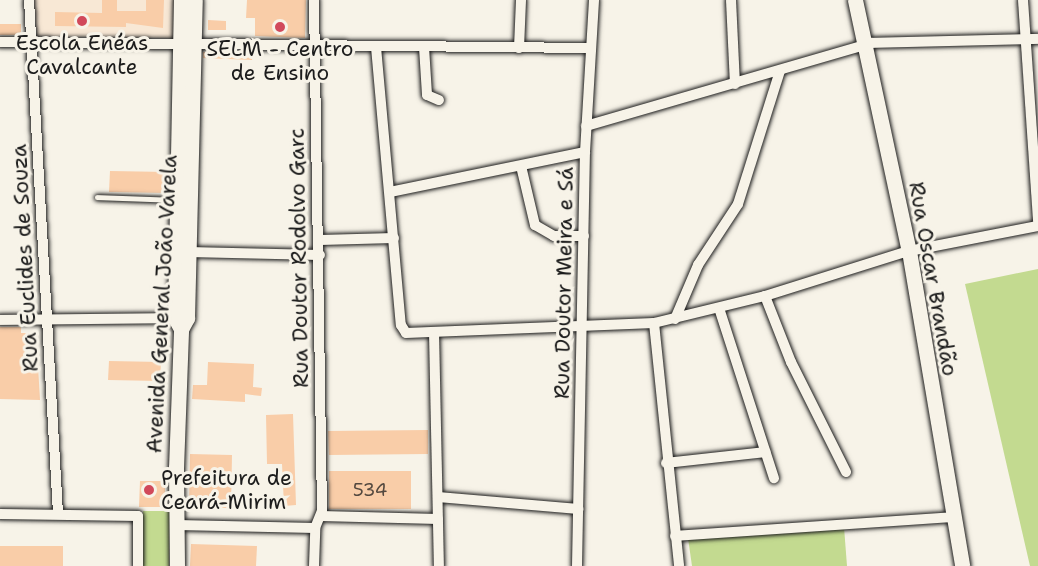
<!DOCTYPE html>
<html>
<head>
<meta charset="utf-8">
<style>
	body { margin:0 }
	#map { position:relative; width:1038px; height:566px; overflow:hidden; background:#f7f3e8; font-family:"Shantell Sans",sans-serif }
	div>[style] { position:absolute }
	[style*='--x'] { left:calc(var(--x)*1px); top:calc(var(--y)*1px); width:calc(var(--w)*1px); rotate:calc(var(--a)*1deg) }
	.built>* { inset:0; background:#f8e8d5 }
	.green>* { inset:0; background:#c3da90 }
	.building>* { inset:0; background:#f9cda8 }
	.roads { filter:drop-shadow(0 0 2px #1c1c1c) drop-shadow(0 0 2px #1c1c1c) }
	.lane>* { height:5px; margin:-2.5px; padding:0 2.5px; transform-origin:2.5px; border-radius:2.5px; background:#f7f3e8 }
	.street>* { height:10px; margin:-5px; padding:0 5px; transform-origin:5px; border-radius:5px; background:#f7f3e8 }
	.secondary>* { height:15px; margin:-7.5px; padding:0 7.5px; transform-origin:7.5px; border-radius:7.5px; background:#f7f3e8 }
	.dots>* { width:16px; height:16px; translate:-50% -50%; box-sizing:border-box; border:3px solid #f7f3e8; border-radius:50% }
	span { translate:-50% -50%; white-space:nowrap; text-align:center; line-height:1.15; -webkit-text-stroke:6px #f7f3e8; paint-order:stroke }
	.number-label { font-size:18px; color:#53483f }
	.number-label span { -webkit-text-stroke-width:0 }
	.poi-label { font-size:21px; color:#1c1c1c }
	.left { translate:0 -50%; text-align:left }
	.street-label { font-size:21px; color:#1c1c1c }
</style>
</head>
<body>
<div id="map">
	<div class="built">
		<i style="clip-path:polygon(34px 0,174px 0,174px 38px,37px 36px)"></i>
	</div>
	<div class="green">
		<i style="clip-path:polygon(1038px 269px,1038px 566px,1030px 566px,965px 284px)"></i>
		<i style="clip-path:polygon(143px 511px,170px 511px,169px 566px,142px 566px)"></i>
		<i style="clip-path:polygon(844px 527px,847px 566px,692px 566px,688px 538px)"></i>
	</div>
	<div class="building">
		<i style="clip-path:polygon(102px 0,117px 0,117px 11px,146px 11px,146px 0,164px 0,163px 28px,126px 23px,126px 27px,55px 26px,55px 12px,102px 13px)"></i>
		<i style="clip-path:polygon(247px 0,306px 0,305px 38px,255px 36px,255px 18px,246px 18px)"></i>
		<i style="clip-path:polygon(208px 20px,226px 21px,226px 30px,208px 30px)"></i>
		<i style="clip-path:polygon(0 24px,21px 24px,21px 35px,0 35px)"></i>
		<i style="clip-path:polygon(203px 52px,253px 52px,252px 60px,203px 58px)"></i>
		<i style="clip-path:polygon(110px 171px,168px 172px,168px 193px,109px 192px)"></i>
		<i style="clip-path:polygon(0 327px,21px 327px,21px 333px,36px 333px,40px 400px,0 399px)"></i>
		<i style="clip-path:polygon(109px 361px,161px 362px,160px 381px,108px 380px)"></i>
		<i style="clip-path:polygon(208px 362px,254px 364px,253px 387px,262px 388px,261px 396px,245px 394px,245px 402px,192px 399px,193px 385px,207px 385px)"></i>
		<i style="clip-path:polygon(293px 414px,296px 505px,284px 506px,282px 464px,267px 464px,266px 415px)"></i>
		<i style="clip-path:polygon(428px 430px,428px 454px,329px 455px,328px 431px)"></i>
		<i style="clip-path:polygon(190px 454px,232px 455px,231px 508px,189px 507px)"></i>
		<i style="clip-path:polygon(329px 471px,411px 471px,411px 509px,329px 509px)"></i>
		<i style="clip-path:polygon(140px 481px,165px 481px,165px 507px,139px 507px)"></i>
		<i style="clip-path:polygon(191px 544px,257px 546px,256px 566px,190px 566px)"></i>
		<i style="clip-path:polygon(0 546px,63px 546px,63px 566px,0 566px)"></i>
	</div>
	<div class="roads">
		<div class="lane">
			<i style="--x:97;--y:197;--w:78;--a:2.2"></i>
		</div>
		<div class="street">
			<i style="--x:29;--y:0;--w:515;--a:86.77"></i>
			<i style="--x:731;--y:0;--w:84;--a:87.3"></i>
			<i style="--x:1023;--y:0;--w:222;--a:86.1"></i>
			<i style="--x:0;--y:42;--w:591;--a:0.58"></i>
			<i style="--x:376;--y:47;--w:279;--a:84.9"></i>
			<i style="--x:401;--y:325;--w:9;--a:58"></i>
			<i style="--x:406;--y:333;--w:248;--a:-2.3"></i>
			<i style="--x:654;--y:323;--w:114;--a:-13.7"></i>
			<i style="--x:765;--y:296;--w:151;--a:-17.4"></i>
			<i style="--x:909;--y:251;--w:131;--a:-11"></i>
			<i style="--x:424;--y:47;--w:48;--a:86.4"></i>
			<i style="--x:427;--y:95;--w:13;--a:23"></i>
			<i style="--x:519;--y:48;--w:48;--a:-87.6"></i>
			<i style="--x:586;--y:126;--w:297;--a:-16.2"></i>
			<i style="--x:871;--y:43;--w:167;--a:-1.4"></i>
			<i style="--x:521;--y:166;--w:61;--a:76.7"></i>
			<i style="--x:535;--y:225;--w:22;--a:30"></i>
			<i style="--x:554;--y:236;--w:30;--a:0"></i>
			<i style="--x:390;--y:192;--w:199;--a:-11.6"></i>
			<i style="--x:320;--y:240;--w:74;--a:-1.5"></i>
			<i style="--x:188;--y:252;--w:132;--a:1.3"></i>
			<i style="--x:765;--y:296;--w:71;--a:68.5"></i>
			<i style="--x:791;--y:362;--w:123;--a:63.4"></i>
			<i style="--x:719;--y:308;--w:179;--a:72.1"></i>
			<i style="--x:675;--y:319;--w:59;--a:-66.9"></i>
			<i style="--x:698;--y:265;--w:73;--a:-56.7"></i>
			<i style="--x:738;--y:204;--w:139;--a:-72.5"></i>
			<i style="--x:0;--y:320;--w:180;--a:-0.6"></i>
			<i style="--x:654;--y:323;--w:244;--a:84.1"></i>
			<i style="--x:434;--y:332;--w:234;--a:88.8"></i>
			<i style="--x:666;--y:463;--w:100;--a:-6.3"></i>
			<i style="--x:438;--y:497;--w:141;--a:4.9"></i>
			<i style="--x:0;--y:514;--w:138;--a:0.8"></i>
			<i style="--x:138;--y:516;--w:50;--a:90"></i>
			<i style="--x:321;--y:516;--w:117;--a:1.5"></i>
			<i style="--x:177;--y:525;--w:138;--a:1.2"></i>
			<i style="--x:675;--y:536;--w:280;--a:-3.9"></i>
			<i style="--x:314;--y:566;--w:38;--a:-88"></i>
			<i style="--x:315;--y:528;--w:18;--a:-68"></i>
			<i style="--x:322;--y:511;--w:511;--a:-90.9"></i>
			<i style="--x:577;--y:566;--w:414;--a:-88.9"></i>
			<i style="--x:585;--y:152;--w:152;--a:-86.6"></i>
		</div>
		<div class="secondary">
			<i style="--x:181;--y:0;--w:318;--a:91.1"></i>
			<i style="--x:175;--y:318;--w:13;--a:61"></i>
			<i style="--x:855;--y:0;--w:257;--a:77.9"></i>
			<i style="--x:909;--y:251;--w:319;--a:80.4"></i>
			<i style="--x:177;--y:566;--w:98;--a:-90.6"></i>
			<i style="--x:176;--y:468;--w:139;--a:-87.9"></i>
			<i style="--x:181;--y:329;--w:13;--a:-61"></i>
			<i style="--x:187;--y:318;--w:318;--a:-88.6"></i>
		</div>
	</div>
	<div class="dots">
		<i style="left:82px;top:21px;background:#d1495b"></i>
		<i style="left:280px;top:27px;background:#d1495b"></i>
		<i style="left:149px;top:490px;background:#d1495b"></i>
	</div>
	<div class="number-label">
		<span style="left:370px;top:490px">534</span>
	</div>
	<div class="poi-label">
		<span style="left:82px;top:55px">Escola Enéas<br>Cavalcante</span>
		<span style="left:280px;top:61px">SELM - Centro<br>de Ensino</span>
		<span class="left" style="left:161px;top:490px">Prefeitura de<br>Ceará-Mirim</span>
	</div>
	<div class="street-label">
		<span style="left:25px;top:258px;rotate:-93deg">Rua Euclides de Souza</span>
		<span style="left:299px;top:258px;rotate:-91deg">Rua Doutor Rodolvo Garc</span>
		<span style="left:933px;top:279px;rotate:80deg">Rua Oscar Brandão</span>
		<span style="left:564px;top:283px;rotate:-89deg">Rua Doutor Meira e Sá</span>
		<span style="left:162px;top:304px;rotate:-87deg">Avenida General João Varela</span>
	</div>
</div>
</body>
</html>
